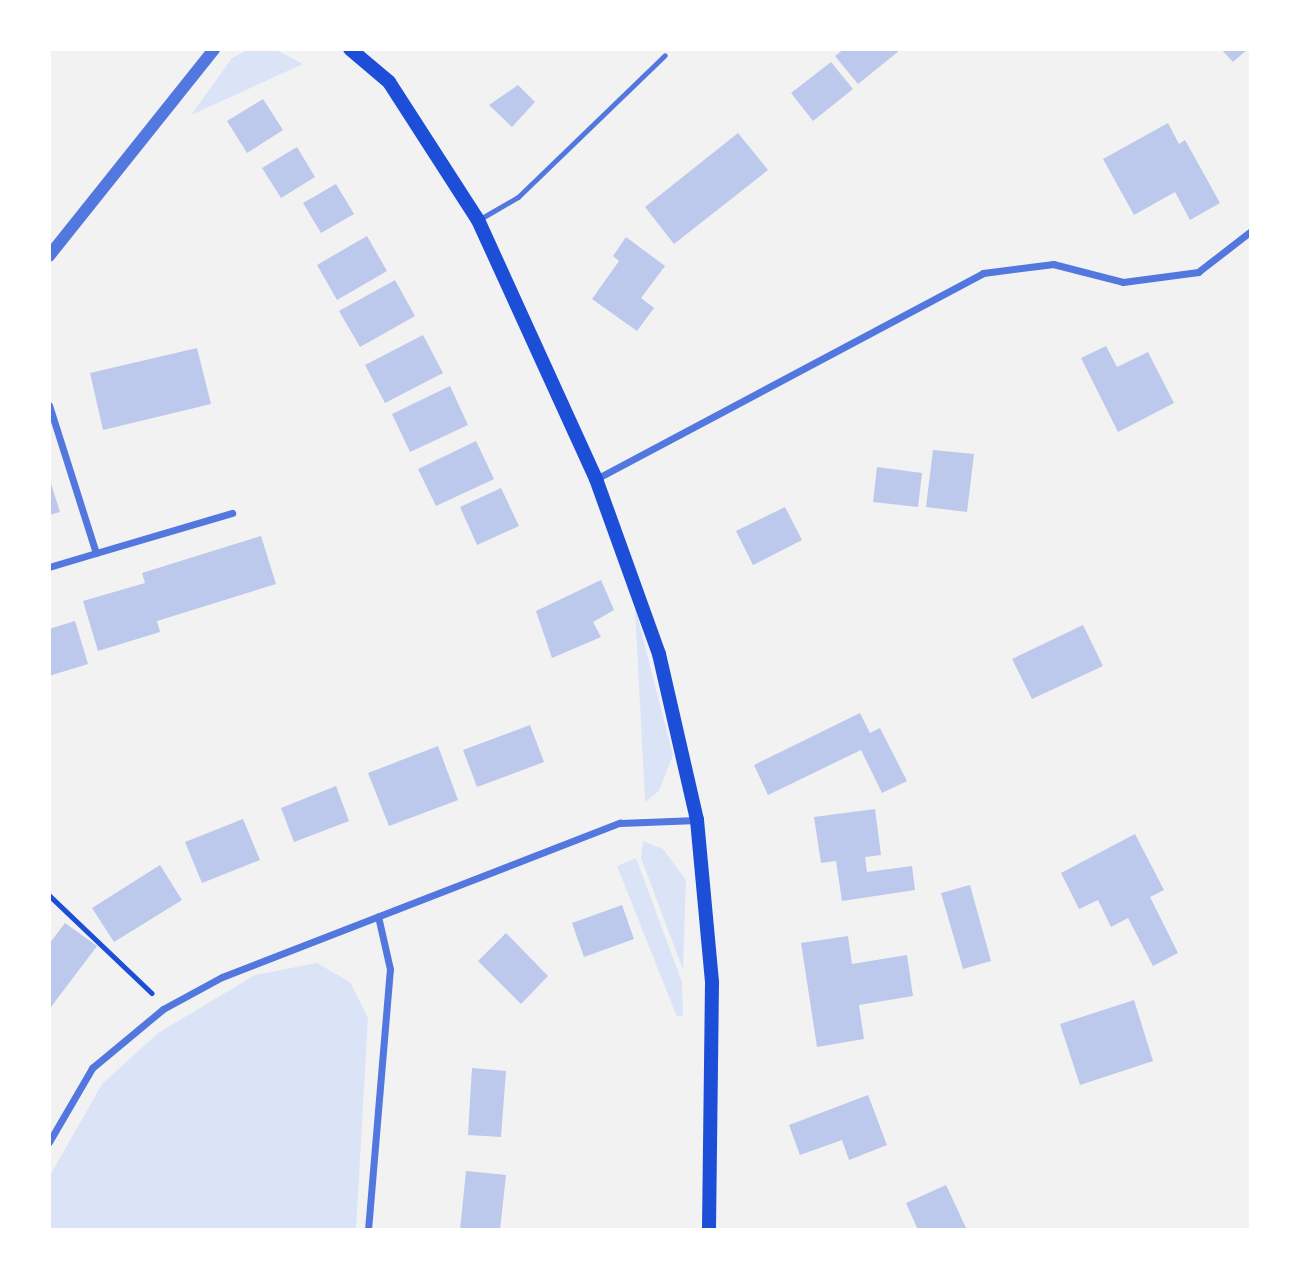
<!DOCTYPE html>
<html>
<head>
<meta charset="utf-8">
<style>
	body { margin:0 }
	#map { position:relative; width:1300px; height:1279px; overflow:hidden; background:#f2f2f2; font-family:"Alegreya Sans",sans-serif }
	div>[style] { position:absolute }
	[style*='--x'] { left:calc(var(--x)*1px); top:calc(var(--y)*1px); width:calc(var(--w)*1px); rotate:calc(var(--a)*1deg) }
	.green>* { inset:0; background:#dbe4f7 }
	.building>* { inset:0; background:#bdc9ec }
	.path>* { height:4.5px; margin:-2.25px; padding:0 2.25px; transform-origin:2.25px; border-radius:2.25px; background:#1d4ed8 }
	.service>* { height:5px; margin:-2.5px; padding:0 2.5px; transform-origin:2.5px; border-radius:2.5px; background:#5277de }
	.minor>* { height:7px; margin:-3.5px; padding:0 3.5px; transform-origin:3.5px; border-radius:3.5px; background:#5277de }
	.tertiary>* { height:12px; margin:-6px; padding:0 6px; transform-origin:6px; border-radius:6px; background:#5277de }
	.secondary>* { height:14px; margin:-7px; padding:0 7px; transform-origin:7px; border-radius:7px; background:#1d4ed8 }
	span { translate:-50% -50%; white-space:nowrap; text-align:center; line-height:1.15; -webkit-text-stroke:7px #fff; paint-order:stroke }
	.frame { position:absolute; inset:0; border:51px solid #fff; pointer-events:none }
</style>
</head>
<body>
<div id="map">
	<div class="green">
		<i style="clip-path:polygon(249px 49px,275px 49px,303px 64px,191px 115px,232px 58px)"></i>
		<i style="clip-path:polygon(635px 607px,673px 755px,659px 791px,645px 802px)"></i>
		<i style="clip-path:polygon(643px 841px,663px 849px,686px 880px,683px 970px,641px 858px)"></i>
		<i style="clip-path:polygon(636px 858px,682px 982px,683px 1015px,677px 1017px,617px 866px)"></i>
		<i style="clip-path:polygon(317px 963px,350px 982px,368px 1018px,356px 1230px,49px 1230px,49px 1177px,102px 1084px,158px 1033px,255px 975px)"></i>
	</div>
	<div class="building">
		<i style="clip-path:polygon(844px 49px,897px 49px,899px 51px,858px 84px,835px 56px)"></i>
		<i style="clip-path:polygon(1221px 49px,1248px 49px,1233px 62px)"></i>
		<i style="clip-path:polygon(831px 62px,853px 89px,813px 121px,791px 93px)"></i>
		<i style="clip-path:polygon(518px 85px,535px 102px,512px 127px,489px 105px)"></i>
		<i style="clip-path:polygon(263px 99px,283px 130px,247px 153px,227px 121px)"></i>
		<i style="clip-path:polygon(1168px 123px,1179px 144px,1185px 140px,1220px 203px,1190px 220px,1175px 192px,1134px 215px,1103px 159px)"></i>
		<i style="clip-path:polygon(738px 133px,768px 170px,674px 244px,645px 207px)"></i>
		<i style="clip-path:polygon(297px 147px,315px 177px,281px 198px,262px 168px)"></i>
		<i style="clip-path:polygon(336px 184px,354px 214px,321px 233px,303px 203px)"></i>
		<i style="clip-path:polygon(367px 236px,387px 271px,337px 300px,317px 265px)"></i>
		<i style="clip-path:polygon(626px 237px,665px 266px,641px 298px,654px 308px,637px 331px,592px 299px,619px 261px,613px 256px)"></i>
		<i style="clip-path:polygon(395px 280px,415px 316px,360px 347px,339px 311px)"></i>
		<i style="clip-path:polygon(423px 335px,443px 373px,385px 403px,365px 365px)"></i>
		<i style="clip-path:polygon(1106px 346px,1117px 367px,1148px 352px,1174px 403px,1118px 432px,1081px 358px)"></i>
		<i style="clip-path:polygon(197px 348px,211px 404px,103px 430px,90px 373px)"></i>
		<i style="clip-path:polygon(450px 386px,468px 425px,410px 452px,392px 414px)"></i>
		<i style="clip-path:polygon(476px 441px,494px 479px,436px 506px,418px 469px)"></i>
		<i style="clip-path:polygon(933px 450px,974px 454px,967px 512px,926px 507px)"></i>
		<i style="clip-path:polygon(877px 467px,922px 473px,918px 507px,873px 502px)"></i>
		<i style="clip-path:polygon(49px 477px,60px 512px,49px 515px)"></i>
		<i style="clip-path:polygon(501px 488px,519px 526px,477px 545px,460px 507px)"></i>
		<i style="clip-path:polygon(785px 507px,802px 540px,753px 565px,736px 531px)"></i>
		<i style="clip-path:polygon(261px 536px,276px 584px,157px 621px,160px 632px,98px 651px,83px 601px,145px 583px,142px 573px)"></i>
		<i style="clip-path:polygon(601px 580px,614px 610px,593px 622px,601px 637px,552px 658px,536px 611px)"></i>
		<i style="clip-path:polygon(75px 621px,88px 664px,49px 676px,49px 629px)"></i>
		<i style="clip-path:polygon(1083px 625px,1103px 666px,1032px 699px,1012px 659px)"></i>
		<i style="clip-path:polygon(860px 713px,870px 733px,880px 728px,907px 781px,882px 793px,861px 750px,768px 795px,754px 765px)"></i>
		<i style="clip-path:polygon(530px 725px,544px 762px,477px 787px,463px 750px)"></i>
		<i style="clip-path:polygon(438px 746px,458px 800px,389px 826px,368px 773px)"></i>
		<i style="clip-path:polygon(336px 786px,349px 821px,294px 842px,281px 808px)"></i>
		<i style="clip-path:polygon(875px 809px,881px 855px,865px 857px,867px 872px,912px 866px,915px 890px,842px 901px,836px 861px,821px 863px,814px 817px)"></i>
		<i style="clip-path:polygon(243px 819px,260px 860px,202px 883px,185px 842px)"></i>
		<i style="clip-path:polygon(1135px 834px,1164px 890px,1150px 897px,1178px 953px,1153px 966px,1128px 918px,1111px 927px,1098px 900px,1079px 909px,1061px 873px)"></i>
		<i style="clip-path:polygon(160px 865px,182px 900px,114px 942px,92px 908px)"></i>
		<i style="clip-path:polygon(970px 885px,991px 961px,963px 969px,941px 893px)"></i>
		<i style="clip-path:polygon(622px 905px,634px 939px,584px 957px,572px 923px)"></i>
		<i style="clip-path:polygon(65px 923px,97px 946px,51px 1007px,49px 944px)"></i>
		<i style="clip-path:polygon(506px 933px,548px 976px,521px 1004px,478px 961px)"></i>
		<i style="clip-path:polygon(848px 936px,852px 964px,907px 955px,913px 996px,859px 1005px,864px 1039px,817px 1047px,801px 943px)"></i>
		<i style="clip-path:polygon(1134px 1000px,1153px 1061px,1080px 1085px,1060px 1024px)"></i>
		<i style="clip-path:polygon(472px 1068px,506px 1071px,501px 1137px,468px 1135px)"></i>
		<i style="clip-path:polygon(868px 1095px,887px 1145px,849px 1160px,842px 1140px,800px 1155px,789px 1125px)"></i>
		<i style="clip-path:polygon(466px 1171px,506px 1175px,500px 1230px,460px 1230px)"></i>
		<i style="clip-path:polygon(946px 1185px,967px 1230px,918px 1230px,906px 1203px)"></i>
	</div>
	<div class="path">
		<i style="--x:49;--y:895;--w:142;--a:43.6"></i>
	</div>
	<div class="service">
		<i style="--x:480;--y:219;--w:44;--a:-30.1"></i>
		<i style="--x:518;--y:197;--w:204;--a:-44"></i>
	</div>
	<div class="minor">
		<i style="--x:49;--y:405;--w:155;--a:72.4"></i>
		<i style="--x:96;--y:553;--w:142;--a:-16.4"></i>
		<i style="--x:596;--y:479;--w:438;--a:-28"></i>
		<i style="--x:983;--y:273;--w:71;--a:-7.3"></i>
		<i style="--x:1053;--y:264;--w:72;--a:14.4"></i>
		<i style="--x:1123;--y:282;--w:76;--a:-7.6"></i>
		<i style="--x:1198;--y:272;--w:67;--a:-37.7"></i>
		<i style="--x:49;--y:567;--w:49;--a:-16.6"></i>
		<i style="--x:49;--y:1142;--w:86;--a:-59.8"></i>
		<i style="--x:92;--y:1068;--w:92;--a:-39.7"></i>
		<i style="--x:163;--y:1009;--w:67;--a:-28.5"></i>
		<i style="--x:222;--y:977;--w:427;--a:-21.2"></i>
		<i style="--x:620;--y:823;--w:77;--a:-2.2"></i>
		<i style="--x:368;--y:1230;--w:262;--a:-85.2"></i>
		<i style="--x:390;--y:969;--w:54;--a:-102.8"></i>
	</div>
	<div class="tertiary">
		<i style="--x:49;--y:256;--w:265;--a:-51.4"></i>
	</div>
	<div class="secondary">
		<i style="--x:350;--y:49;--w:51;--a:40.2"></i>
		<i style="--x:389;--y:82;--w:164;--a:57.2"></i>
		<i style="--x:478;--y:220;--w:285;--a:65.5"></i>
		<i style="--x:596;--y:479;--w:186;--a:70.2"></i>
		<i style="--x:659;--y:654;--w:170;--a:77.1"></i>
		<i style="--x:697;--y:820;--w:164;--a:84.7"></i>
		<i style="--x:712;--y:983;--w:247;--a:90.7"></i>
	</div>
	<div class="frame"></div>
</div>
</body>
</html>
